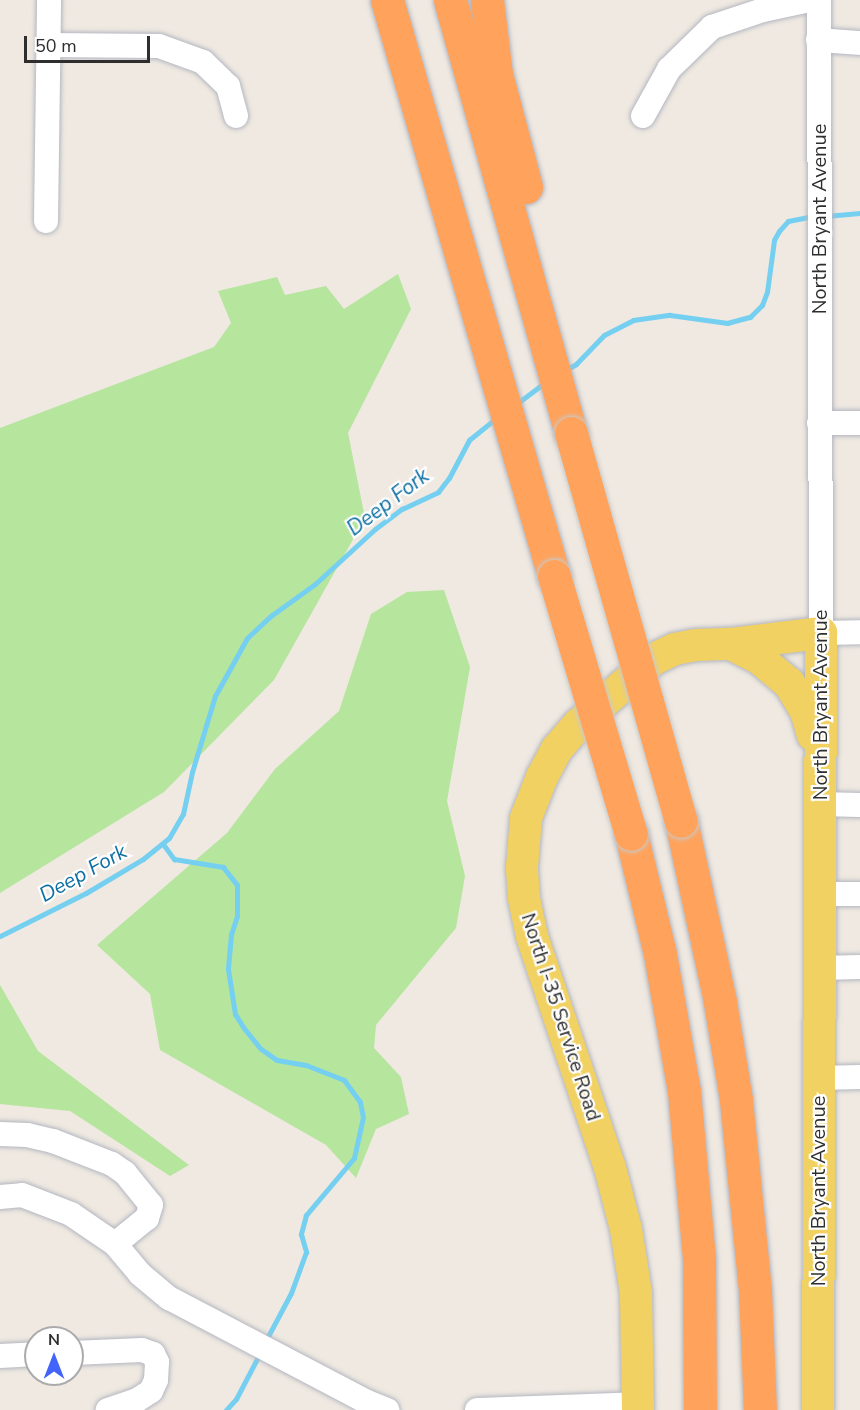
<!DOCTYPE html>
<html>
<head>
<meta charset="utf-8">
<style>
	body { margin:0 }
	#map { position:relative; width:860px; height:1410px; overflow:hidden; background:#efe9e1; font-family:"Nunito Sans",sans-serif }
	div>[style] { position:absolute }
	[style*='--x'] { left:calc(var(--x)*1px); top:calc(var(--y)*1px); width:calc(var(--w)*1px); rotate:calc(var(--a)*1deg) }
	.green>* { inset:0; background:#b6e59e }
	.stream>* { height:5px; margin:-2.5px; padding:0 2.5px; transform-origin:2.5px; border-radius:2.5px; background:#75cff0 }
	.roads { filter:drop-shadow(0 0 2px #b4b7c1) drop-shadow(0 0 2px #b4b7c1) }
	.minor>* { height:24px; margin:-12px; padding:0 12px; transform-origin:12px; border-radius:12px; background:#fff }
	.major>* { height:32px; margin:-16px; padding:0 16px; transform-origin:16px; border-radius:16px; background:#f2d163 }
	.highway>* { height:33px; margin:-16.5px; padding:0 16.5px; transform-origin:16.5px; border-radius:16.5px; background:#ffa35c }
	.bridges { filter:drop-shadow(0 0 2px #c9c9c9) drop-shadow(0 0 2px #c9c9c9) }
	.highway-bridge>* { height:33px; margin:-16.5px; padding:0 16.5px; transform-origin:16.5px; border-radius:16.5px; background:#ffa35c }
	span { translate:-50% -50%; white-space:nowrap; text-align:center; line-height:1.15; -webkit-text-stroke:4.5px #fff; paint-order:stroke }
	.street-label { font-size:20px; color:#2e2e2e }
	.water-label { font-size:21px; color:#0d6fa3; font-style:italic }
	.north { position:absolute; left:24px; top:1326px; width:60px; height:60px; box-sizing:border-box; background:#fff; border:2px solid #ababab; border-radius:50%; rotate:0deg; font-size:16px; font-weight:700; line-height:24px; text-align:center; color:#2e2e2e }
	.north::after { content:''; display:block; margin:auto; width:21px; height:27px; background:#4264fb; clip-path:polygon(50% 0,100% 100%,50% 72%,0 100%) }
	.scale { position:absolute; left:24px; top:36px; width:126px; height:27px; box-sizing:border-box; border:3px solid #2e2e2e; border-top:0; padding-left:8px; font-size:18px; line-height:21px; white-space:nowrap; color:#2e2e2e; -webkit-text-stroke:4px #fff; paint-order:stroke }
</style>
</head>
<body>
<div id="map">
	<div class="green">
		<i style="clip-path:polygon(398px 274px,411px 309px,348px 433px,365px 518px,274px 680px,164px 792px,0 893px,0 428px,214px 347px,231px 323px,218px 291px,277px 277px,285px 295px,326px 286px,344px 309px)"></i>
		<i style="clip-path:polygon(444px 590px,470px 667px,447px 801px,465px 876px,456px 928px,376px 1025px,374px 1048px,401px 1077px,409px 1114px,376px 1129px,356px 1178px,326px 1145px,160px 1050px,150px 994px,97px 945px,227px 833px,275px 769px,339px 711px,371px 614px,407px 592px)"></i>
		<i style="clip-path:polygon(0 985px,38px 1051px,189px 1165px,170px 1176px,70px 1111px,0 1104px)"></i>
	</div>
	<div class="stream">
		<i style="--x:826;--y:216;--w:34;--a:-5"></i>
		<i style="--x:564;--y:371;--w:14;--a:-30"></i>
		<i style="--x:576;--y:364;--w:40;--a:-46"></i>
		<i style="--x:604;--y:335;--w:33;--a:-27"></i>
		<i style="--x:633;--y:320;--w:37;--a:-8"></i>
		<i style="--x:670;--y:315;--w:58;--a:8"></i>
		<i style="--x:727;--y:323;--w:24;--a:-15"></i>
		<i style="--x:750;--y:317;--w:17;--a:-45"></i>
		<i style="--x:762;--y:305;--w:14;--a:-69"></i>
		<i style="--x:767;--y:292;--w:52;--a:-82.3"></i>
		<i style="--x:774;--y:240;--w:10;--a:-61"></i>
		<i style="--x:779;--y:231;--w:13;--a:-48"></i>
		<i style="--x:788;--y:221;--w:26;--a:-11"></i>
		<i style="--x:515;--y:405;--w:39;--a:-37"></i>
		<i style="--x:163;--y:844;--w:19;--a:54"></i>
		<i style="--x:174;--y:859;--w:50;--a:9.3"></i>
		<i style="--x:223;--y:867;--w:23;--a:52"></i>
		<i style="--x:237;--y:885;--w:31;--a:90"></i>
		<i style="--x:237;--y:916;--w:19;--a:108"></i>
		<i style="--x:231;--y:934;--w:35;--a:95"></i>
		<i style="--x:228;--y:969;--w:46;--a:81.2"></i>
		<i style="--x:235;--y:1014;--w:15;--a:58"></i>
		<i style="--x:243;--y:1027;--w:28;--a:51"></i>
		<i style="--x:261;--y:1049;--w:19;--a:35"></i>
		<i style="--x:277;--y:1060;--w:29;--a:10"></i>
		<i style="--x:306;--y:1065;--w:41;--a:21.5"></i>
		<i style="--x:344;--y:1080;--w:27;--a:54"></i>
		<i style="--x:360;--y:1102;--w:15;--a:79"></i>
		<i style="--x:363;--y:1117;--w:42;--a:102.4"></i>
		<i style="--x:354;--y:1158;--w:75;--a:130.1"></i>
		<i style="--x:306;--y:1215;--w:20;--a:105"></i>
		<i style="--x:301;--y:1234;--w:19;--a:74"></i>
		<i style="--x:306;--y:1252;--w:44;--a:110.1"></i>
		<i style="--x:291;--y:1293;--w:55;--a:118"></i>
		<i style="--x:0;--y:936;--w:96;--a:-26.6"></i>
		<i style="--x:86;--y:893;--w:66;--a:-30.8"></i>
		<i style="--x:143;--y:859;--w:33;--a:-39"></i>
		<i style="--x:169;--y:838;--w:28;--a:-60"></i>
		<i style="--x:183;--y:814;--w:43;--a:-77.9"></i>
		<i style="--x:192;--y:772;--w:79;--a:-73.2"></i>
		<i style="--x:215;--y:696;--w:66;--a:-61.1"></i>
		<i style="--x:247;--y:638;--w:34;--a:-43"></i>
		<i style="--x:272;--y:615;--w:53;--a:-35.8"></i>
		<i style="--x:315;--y:584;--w:81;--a:-42.5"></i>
		<i style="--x:375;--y:529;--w:34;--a:-37"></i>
		<i style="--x:402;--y:509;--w:40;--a:-25"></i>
		<i style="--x:438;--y:492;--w:18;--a:-52"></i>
		<i style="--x:449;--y:478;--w:43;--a:-62.2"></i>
		<i style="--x:469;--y:440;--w:36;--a:-39"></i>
		<i style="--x:226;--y:1410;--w:15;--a:-48"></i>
		<i style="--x:236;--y:1399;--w:52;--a:-62.4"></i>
	</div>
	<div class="roads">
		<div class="minor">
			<i style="--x:819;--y:0;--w:633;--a:89.82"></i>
			<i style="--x:821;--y:633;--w:39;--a:-1"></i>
			<i style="--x:818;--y:40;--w:42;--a:4.1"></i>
			<i style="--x:49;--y:45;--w:110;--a:0.5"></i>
			<i style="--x:159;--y:46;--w:47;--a:20"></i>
			<i style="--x:203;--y:62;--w:35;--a:44"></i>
			<i style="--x:228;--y:86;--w:31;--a:75"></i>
			<i style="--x:643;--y:116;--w:54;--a:-61"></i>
			<i style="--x:669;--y:69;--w:60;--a:-44.3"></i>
			<i style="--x:712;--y:27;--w:54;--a:-18.4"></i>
			<i style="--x:763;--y:10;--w:48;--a:-12"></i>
			<i style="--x:46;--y:221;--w:221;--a:-89.2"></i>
			<i style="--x:819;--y:423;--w:41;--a:0"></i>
			<i style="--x:819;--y:804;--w:41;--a:1.4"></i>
			<i style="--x:819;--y:894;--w:41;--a:0"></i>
			<i style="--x:819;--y:968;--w:41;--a:-1.4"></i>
			<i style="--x:819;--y:1078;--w:41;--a:-1.4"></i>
			<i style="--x:0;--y:1134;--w:27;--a:2"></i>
			<i style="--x:27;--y:1135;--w:27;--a:13"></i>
			<i style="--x:53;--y:1141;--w:63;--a:21.3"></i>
			<i style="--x:112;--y:1164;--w:16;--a:35"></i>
			<i style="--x:125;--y:1173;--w:41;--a:50.9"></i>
			<i style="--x:151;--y:1205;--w:14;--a:107"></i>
			<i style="--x:147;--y:1218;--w:41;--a:140.9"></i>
			<i style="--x:0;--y:1197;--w:22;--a:-5"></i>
			<i style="--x:22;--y:1195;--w:53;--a:21.2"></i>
			<i style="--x:71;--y:1214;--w:53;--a:34.3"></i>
			<i style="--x:115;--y:1244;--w:39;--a:50"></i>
			<i style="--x:140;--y:1274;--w:38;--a:40"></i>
			<i style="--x:169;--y:1298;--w:224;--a:27.7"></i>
			<i style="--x:367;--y:1402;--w:22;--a:22"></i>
			<i style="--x:72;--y:1353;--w:70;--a:-2.5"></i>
			<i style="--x:142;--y:1350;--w:12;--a:20"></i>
			<i style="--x:153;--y:1354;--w:9;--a:63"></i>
			<i style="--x:157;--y:1362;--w:18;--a:93"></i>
			<i style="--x:156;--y:1380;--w:12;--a:114"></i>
			<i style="--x:151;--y:1391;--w:17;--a:147"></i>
			<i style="--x:137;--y:1400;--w:31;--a:161"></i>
			<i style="--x:0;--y:1356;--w:36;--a:-3"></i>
			<i style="--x:477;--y:1410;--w:161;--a:-2.1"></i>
		</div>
		<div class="major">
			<i style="--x:731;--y:644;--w:33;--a:27"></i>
			<i style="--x:760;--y:659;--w:38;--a:40"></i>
			<i style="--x:789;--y:683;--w:33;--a:59"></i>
			<i style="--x:806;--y:711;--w:25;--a:74"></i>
			<i style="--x:638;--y:1410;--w:117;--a:-91"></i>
			<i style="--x:636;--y:1293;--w:65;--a:-98.9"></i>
			<i style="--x:626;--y:1229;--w:63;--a:-104.7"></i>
			<i style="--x:610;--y:1168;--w:245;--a:-108.6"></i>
			<i style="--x:532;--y:936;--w:39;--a:-102"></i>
			<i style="--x:524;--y:898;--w:31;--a:-94"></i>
			<i style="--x:522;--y:867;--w:49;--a:-85.3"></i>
			<i style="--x:526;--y:818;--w:44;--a:-68.7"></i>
			<i style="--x:542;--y:777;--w:32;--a:-62"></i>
			<i style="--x:557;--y:749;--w:33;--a:-49"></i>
			<i style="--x:579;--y:724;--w:97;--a:-41.2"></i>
			<i style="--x:652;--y:660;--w:25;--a:-26"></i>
			<i style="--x:675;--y:649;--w:21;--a:-11"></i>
			<i style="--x:696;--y:645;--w:35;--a:-2"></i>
			<i style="--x:731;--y:644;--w:91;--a:-7"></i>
			<i style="--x:821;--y:633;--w:777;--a:90.22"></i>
		</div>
		<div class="highway">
			<i style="--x:387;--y:0;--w:600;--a:73.83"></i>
			<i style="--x:450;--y:0;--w:450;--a:74.4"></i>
			<i style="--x:487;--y:0;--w:75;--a:83.1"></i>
			<i style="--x:496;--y:74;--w:117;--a:75.1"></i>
			<i style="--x:681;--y:821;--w:185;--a:77.8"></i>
			<i style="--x:720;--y:1002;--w:99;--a:80.7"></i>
			<i style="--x:736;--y:1100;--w:192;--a:84.3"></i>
			<i style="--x:755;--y:1291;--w:119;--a:87.6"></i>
			<i style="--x:631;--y:834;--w:123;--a:76.4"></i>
			<i style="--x:660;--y:954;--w:139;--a:80.1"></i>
			<i style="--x:684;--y:1091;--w:170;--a:84.9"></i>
			<i style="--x:699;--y:1260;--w:150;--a:89.6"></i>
		</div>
	</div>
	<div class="bridges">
		<div class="highway-bridge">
			<i style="--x:571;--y:433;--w:403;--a:74.2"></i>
			<i style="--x:554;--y:576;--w:269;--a:73.4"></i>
		</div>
	</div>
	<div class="street-label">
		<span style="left:819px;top:219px;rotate:-90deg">North Bryant Avenue</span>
		<span style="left:820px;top:705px;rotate:-90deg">North Bryant Avenue</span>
		<span style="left:561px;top:1017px;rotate:72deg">North I-35 Service Road</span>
		<span style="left:818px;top:1191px;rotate:-90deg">North Bryant Avenue</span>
	</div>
	<div class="water-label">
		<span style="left:388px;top:502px;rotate:-37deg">Deep Fork</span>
		<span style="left:83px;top:873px;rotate:-29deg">Deep Fork</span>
	</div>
	<div class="north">N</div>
	<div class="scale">50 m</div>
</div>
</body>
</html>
